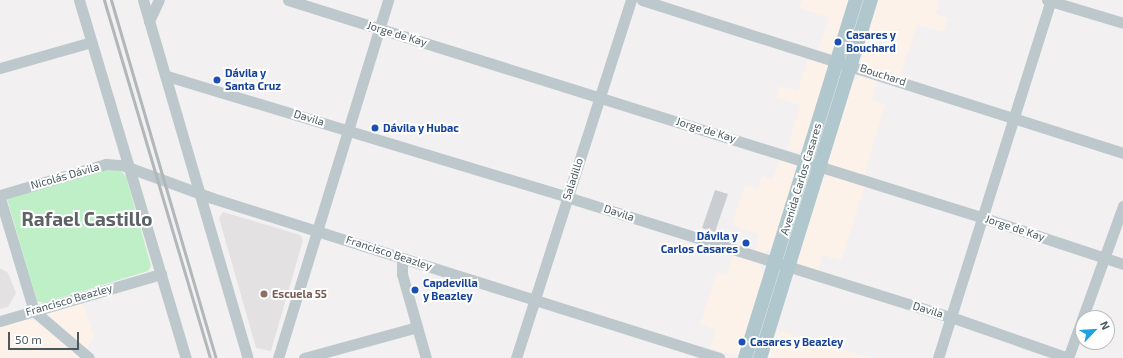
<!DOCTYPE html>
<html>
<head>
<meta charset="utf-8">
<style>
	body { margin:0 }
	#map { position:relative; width:1123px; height:358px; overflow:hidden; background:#f2f0f0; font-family:"Exo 2",sans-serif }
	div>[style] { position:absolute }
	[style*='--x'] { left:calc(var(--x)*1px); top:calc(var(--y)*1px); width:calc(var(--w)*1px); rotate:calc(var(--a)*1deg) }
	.commercial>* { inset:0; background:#fcf2ea }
	.education>* { inset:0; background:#e3e1e2 }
	.green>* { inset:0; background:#bfefc6 }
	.building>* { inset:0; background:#caced2 }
	.minor>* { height:11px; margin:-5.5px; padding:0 5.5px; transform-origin:5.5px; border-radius:5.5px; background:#bcc8cc }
	.major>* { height:14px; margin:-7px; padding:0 7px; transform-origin:7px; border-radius:7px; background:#b0c7ce }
	.rail>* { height:3px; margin:-1.5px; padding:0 1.5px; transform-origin:1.5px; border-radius:1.5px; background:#b2b7ba }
	.dots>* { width:11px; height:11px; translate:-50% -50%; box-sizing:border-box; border:2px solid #fff; border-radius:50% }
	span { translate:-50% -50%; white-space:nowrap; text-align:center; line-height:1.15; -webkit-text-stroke:4px #fff; paint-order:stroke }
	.street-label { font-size:11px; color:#48585d }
	.transit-label { font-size:11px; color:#164399; font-weight:700 }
	.left { translate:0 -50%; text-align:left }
	.right { translate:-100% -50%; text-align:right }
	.education-label { font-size:11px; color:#785e54; font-weight:700 }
	.town-label { font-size:19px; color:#5c6265; font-weight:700 }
	.north { position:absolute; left:1075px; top:310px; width:40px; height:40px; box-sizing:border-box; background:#fff; border:1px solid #b6bcbe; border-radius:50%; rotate:65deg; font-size:11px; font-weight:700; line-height:16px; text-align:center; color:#48585d }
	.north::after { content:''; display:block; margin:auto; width:14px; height:18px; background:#1da3df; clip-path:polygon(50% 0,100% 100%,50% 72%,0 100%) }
	.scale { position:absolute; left:8px; top:332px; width:71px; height:18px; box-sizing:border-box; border:2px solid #48585d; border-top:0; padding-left:5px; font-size:12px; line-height:14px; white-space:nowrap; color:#48585d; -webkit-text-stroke:3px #fff; paint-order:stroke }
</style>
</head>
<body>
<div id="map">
	<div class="commercial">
		<i style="clip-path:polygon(802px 0,851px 0,836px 50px,828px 53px,818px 50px,829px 17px,799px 8px)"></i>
		<i style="clip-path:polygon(877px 0,940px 0,936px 14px,948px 18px,944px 32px,917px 25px,900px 77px,864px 65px,861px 61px)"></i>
		<i style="clip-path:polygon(808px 57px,826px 63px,829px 66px,805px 148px,796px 152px,787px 149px,800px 105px,776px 97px,780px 86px,798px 91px)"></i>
		<i style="clip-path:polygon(860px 76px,877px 81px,872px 100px,885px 104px,864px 176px,831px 166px,828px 161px,852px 81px)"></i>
		<i style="clip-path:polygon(779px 159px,794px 163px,798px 170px,772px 248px,764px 254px,755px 250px,759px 234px,732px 225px,745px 185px,758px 189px,762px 176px,773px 179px)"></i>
		<i style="clip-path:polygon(832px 175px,865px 186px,841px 261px,823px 255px,818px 271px,797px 263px,820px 180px)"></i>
		<i style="clip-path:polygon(733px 255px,759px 264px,764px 276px,740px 353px,731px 355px,710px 348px,716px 329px,700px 324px,717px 272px,727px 275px)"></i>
		<i style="clip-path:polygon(82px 301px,94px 336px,86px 349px,50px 318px,48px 314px,49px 311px)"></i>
		<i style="clip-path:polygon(26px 318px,34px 320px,81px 358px,0 358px,0 325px)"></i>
		<i style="clip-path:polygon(777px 330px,870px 358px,768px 358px)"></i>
	</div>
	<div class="education">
		<i style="clip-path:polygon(223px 212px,300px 235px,303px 240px,271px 351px,256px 348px,219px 218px)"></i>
		<i style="clip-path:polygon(0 268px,8px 273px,16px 293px,8px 307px,0 309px)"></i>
	</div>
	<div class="green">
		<i style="clip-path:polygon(111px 168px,121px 171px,126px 176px,151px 266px,148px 271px,43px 303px,37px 301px,7px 199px)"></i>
	</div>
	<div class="building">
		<i style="clip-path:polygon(715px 190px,728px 194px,715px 232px,702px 228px)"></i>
	</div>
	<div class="minor">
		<i style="--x:79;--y:0;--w:374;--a:73.4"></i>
		<i style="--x:143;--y:0;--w:373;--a:73.7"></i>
		<i style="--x:288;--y:0;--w:726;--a:17.39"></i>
		<i style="--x:981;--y:217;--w:150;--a:18.3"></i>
		<i style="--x:642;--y:0;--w:505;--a:17.65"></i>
		<i style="--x:1047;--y:0;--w:79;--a:16.8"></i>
		<i style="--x:149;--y:21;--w:23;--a:-65"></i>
		<i style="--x:0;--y:68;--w:95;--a:-15.9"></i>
		<i style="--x:167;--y:76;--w:418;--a:16.8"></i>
		<i style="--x:567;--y:197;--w:402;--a:17.4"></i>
		<i style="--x:951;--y:317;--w:124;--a:19.3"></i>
		<i style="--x:1068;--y:358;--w:162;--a:-70.1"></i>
		<i style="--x:0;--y:195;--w:110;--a:-16.3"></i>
		<i style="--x:106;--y:164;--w:16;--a:4"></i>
		<i style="--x:122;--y:165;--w:96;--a:20.1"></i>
		<i style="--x:212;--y:198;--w:532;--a:17.51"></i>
		<i style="--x:0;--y:198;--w:118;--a:73.3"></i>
		<i style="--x:34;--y:311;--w:72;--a:40.5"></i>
		<i style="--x:402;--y:258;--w:16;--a:90"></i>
		<i style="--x:402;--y:274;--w:87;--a:74.1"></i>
		<i style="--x:0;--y:321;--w:168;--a:-16.3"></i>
		<i style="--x:278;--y:358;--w:375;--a:-72.9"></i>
		<i style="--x:304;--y:358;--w:117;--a:-15.3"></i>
		<i style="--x:516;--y:358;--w:376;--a:-72.2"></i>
		<i style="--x:938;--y:358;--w:375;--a:-72.5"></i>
	</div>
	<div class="major">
		<i style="--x:745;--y:358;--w:375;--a:-72.8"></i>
		<i style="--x:760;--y:358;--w:375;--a:-72.8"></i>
	</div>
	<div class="rail">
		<i style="--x:104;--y:0;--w:373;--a:73.5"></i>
		<i style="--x:111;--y:0;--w:373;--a:73.7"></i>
	</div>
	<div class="dots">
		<i style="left:838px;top:42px;background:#1a4fb4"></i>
		<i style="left:217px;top:80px;background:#1a4fb4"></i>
		<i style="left:375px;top:128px;background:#1a4fb4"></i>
		<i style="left:746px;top:243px;background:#1a4fb4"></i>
		<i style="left:415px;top:290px;background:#1a4fb4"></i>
		<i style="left:264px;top:294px;background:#8d6e63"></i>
		<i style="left:742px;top:342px;background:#1a4fb4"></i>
	</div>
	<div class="street-label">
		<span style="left:397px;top:34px;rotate:17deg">Jorge de Kay</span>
		<span style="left:883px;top:75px;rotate:18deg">Bouchard</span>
		<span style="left:309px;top:118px;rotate:17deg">Davila</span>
		<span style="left:706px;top:130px;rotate:17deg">Jorge de Kay</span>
		<span style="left:65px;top:176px;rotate:-16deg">Nicolás Dávila</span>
		<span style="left:573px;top:179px;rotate:-72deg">Saladillo</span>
		<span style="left:801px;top:179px;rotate:-73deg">Avenida Carlos Casares</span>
		<span style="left:619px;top:213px;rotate:18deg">Davila</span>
		<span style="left:1015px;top:228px;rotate:18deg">Jorge de Kay</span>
		<span style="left:389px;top:253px;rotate:18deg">Francisco Beazley</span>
		<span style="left:69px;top:300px;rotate:-16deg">Francisco Beazley</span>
		<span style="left:928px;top:310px;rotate:17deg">Davila</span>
	</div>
	<div class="transit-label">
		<span class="left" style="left:846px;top:42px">Casares y<br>Bouchard</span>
		<span class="left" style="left:225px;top:80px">Dávila y<br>Santa Cruz</span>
		<span class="left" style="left:383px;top:128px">Dávila y Hubac</span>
		<span class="right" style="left:738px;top:243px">Dávila y<br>Carlos Casares</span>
		<span class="left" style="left:423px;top:290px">Capdevilla<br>y Beazley</span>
		<span class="left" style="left:750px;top:342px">Casares y Beazley</span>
	</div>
	<div class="education-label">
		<span class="left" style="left:272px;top:294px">Escuela 55</span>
	</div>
	<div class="town-label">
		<span style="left:87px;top:219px">Rafael Castillo</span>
	</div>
	<div class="north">N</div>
	<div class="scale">50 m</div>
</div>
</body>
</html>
